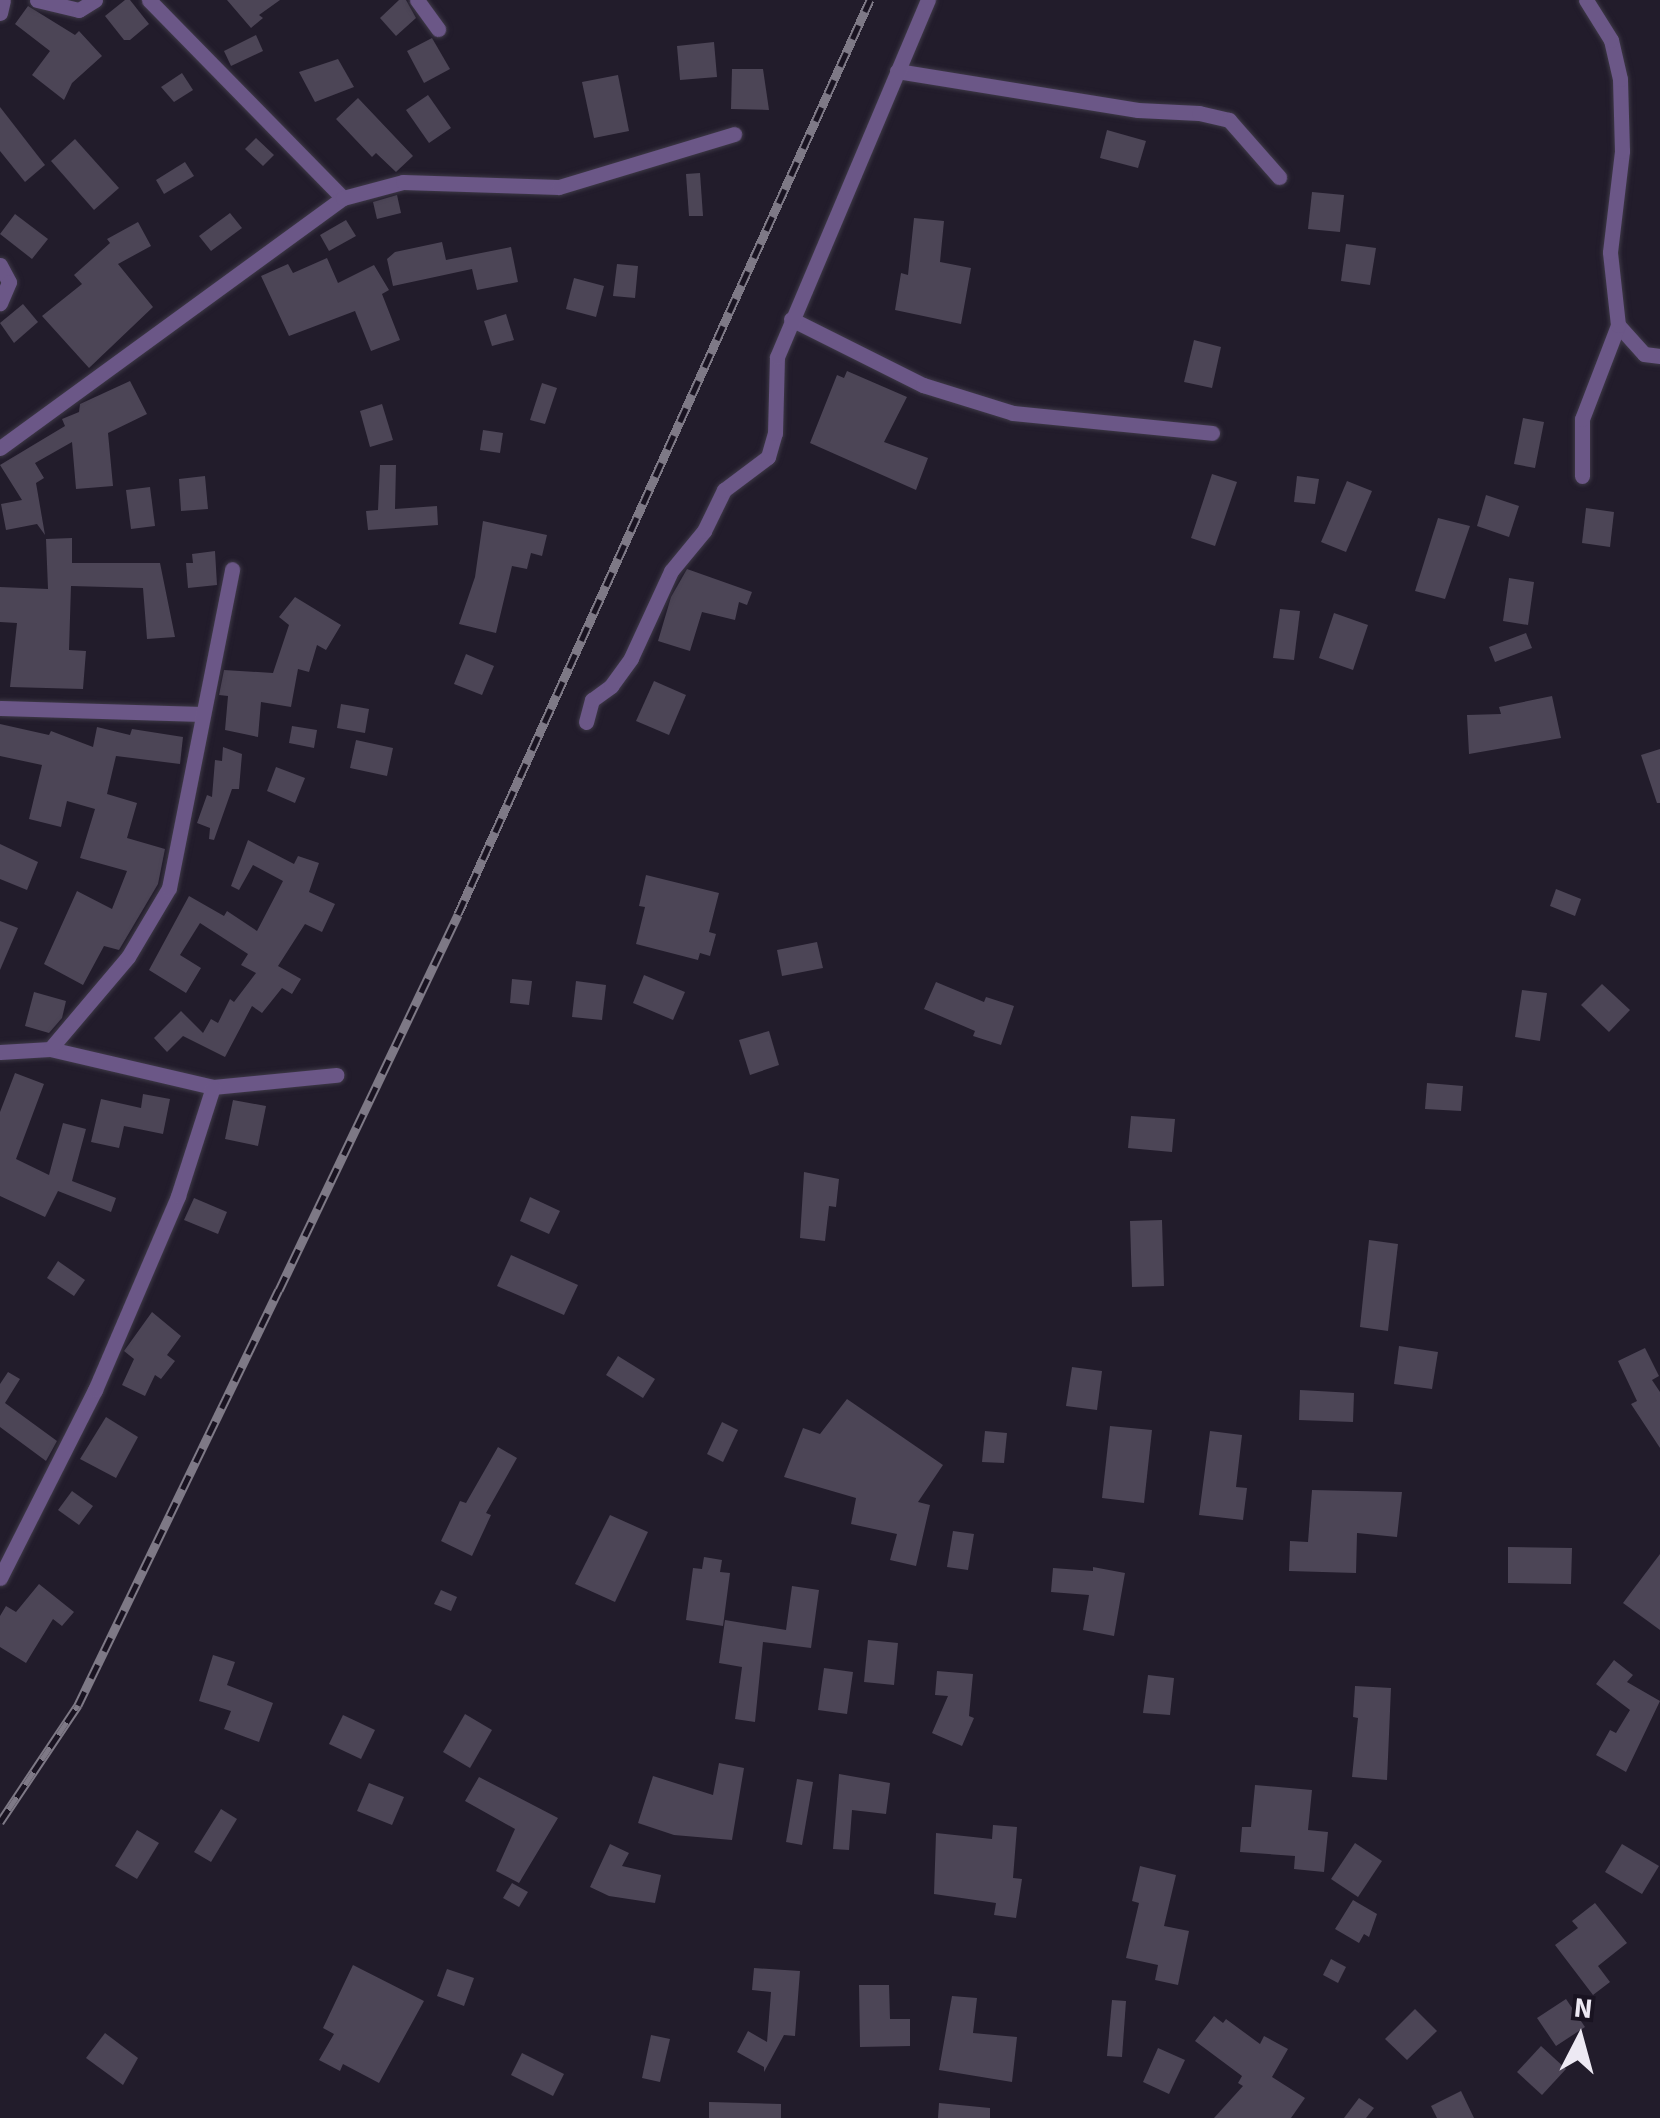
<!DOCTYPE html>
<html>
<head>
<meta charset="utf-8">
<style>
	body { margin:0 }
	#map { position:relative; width:1660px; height:2118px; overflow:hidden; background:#221c2b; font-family:"Source Sans 3",sans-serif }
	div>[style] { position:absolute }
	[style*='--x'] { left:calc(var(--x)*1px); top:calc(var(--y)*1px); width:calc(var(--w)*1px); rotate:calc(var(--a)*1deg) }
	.building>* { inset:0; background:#4c4556 }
	.roads { filter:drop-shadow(0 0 2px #3e3947) drop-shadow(0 0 2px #3e3947) }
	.minor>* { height:15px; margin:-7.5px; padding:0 7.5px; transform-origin:7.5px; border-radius:7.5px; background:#6b5787 }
	.rail>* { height:9px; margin-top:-4.5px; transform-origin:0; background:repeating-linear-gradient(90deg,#191321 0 15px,#7e7986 0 30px); box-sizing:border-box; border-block:2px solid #7e7986 }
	span { translate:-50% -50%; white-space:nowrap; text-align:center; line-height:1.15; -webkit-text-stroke:8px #191321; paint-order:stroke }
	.north { position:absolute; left:1530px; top:1988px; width:100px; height:100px; -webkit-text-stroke:8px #191321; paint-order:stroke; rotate:6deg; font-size:28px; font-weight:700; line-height:40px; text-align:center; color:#ede9f3 }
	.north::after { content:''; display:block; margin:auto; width:35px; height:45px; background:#ede9f3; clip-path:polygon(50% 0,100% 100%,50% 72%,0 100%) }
</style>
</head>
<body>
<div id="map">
	<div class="building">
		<i style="clip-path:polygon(125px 0,130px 0,149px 24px,130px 40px,124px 40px,105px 16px)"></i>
		<i style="clip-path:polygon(227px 0,280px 0,259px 15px,263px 18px,251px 28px)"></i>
		<i style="clip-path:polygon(399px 0,406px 0,416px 18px,396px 36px,380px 18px)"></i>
		<i style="clip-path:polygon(28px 6px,75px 35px,79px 31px,102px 56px,72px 83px,64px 100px,32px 75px,50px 51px,15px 24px)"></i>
		<i style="clip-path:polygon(256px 35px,263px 51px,231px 66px,224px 51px)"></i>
		<i style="clip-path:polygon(432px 38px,450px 69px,424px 83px,407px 51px)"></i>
		<i style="clip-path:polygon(714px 42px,717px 77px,680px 80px,677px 46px)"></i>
		<i style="clip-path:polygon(338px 59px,354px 87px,315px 102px,299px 72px)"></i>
		<i style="clip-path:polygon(732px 69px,763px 69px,769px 110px,731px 109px)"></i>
		<i style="clip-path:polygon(182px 73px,193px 90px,174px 102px,161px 87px)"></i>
		<i style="clip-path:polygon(618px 75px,629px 131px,594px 138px,582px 82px)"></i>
		<i style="clip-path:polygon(428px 95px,451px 128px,429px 143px,406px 110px)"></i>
		<i style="clip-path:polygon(358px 98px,413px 156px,396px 172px,376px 153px,372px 157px,336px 119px)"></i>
		<i style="clip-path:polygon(0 107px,45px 165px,25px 182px,0 151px)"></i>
		<i style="clip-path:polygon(1107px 130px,1146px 141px,1138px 168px,1100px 158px)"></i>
		<i style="clip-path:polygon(256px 138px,274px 155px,263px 166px,245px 149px)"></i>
		<i style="clip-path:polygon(75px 139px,119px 188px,94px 210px,51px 161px)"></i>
		<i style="clip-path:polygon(185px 162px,194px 176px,164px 194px,156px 180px)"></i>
		<i style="clip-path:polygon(700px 173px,703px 216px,689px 216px,686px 174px)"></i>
		<i style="clip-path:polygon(1312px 192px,1344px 195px,1340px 232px,1308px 229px)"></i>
		<i style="clip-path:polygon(397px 195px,401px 213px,377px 219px,373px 202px)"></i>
		<i style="clip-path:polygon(230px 213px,242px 228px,211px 251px,199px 236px)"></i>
		<i style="clip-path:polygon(15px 214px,48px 239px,32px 259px,0 234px)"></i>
		<i style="clip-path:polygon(914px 218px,944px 221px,940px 262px,971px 268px,961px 324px,895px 310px,901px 273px,908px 275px)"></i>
		<i style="clip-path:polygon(346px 220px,356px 236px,329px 251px,320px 235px)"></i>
		<i style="clip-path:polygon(138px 222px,151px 246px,118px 264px,153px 307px,89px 368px,42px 316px,82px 284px,74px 275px,110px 243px,107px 239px)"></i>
		<i style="clip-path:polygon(442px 242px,446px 260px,511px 247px,518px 282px,477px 290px,472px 269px,393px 286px,387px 259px,395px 252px)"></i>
		<i style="clip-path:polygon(1346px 244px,1376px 248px,1370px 285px,1341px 281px)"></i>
		<i style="clip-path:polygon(327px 258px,338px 283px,374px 265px,389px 290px,382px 294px,400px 340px,371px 351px,355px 311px,289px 336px,261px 276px,288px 264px,293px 273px)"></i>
		<i style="clip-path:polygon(617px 264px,638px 266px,635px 298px,613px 296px)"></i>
		<i style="clip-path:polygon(574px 278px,604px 286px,596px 317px,566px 309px)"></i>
		<i style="clip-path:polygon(23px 304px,38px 322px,14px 343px,0 323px)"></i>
		<i style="clip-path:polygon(506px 314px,514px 340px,492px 346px,484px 321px)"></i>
		<i style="clip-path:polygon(1194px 340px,1221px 347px,1212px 388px,1184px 382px)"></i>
		<i style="clip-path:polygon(847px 371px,907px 397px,884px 442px,928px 458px,916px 490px,810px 443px,837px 375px,844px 378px)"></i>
		<i style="clip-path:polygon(130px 381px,147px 414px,108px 433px,113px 486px,76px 489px,72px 442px,35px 463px,44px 478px,36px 483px,45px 535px,37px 524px,6px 530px,1px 504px,22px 500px,0 465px,65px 426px,62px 419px,79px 412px,80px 404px)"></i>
		<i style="clip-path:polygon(542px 383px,557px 388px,545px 424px,530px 420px)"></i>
		<i style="clip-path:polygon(382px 404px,393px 440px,370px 447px,360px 411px)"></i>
		<i style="clip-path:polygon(1523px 418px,1544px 422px,1535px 468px,1514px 464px)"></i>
		<i style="clip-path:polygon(483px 430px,503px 433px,500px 453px,480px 450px)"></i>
		<i style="clip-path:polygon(380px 465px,396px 465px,395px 509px,437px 506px,438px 525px,368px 530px,366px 511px,378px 510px)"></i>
		<i style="clip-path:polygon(1212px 474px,1237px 482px,1215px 546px,1191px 538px)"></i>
		<i style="clip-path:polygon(205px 476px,208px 509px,181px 511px,179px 479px)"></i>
		<i style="clip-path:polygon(1297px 476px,1319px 479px,1315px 504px,1294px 502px)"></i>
		<i style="clip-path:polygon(1347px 481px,1372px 491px,1346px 552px,1321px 542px)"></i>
		<i style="clip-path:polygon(150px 487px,155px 526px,131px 529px,126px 490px)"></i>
		<i style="clip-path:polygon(1486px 495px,1519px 506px,1509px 537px,1477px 526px)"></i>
		<i style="clip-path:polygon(1586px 508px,1614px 512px,1610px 547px,1582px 543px)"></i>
		<i style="clip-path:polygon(1438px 518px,1470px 526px,1445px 599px,1415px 591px)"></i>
		<i style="clip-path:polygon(483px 521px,547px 535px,542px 556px,531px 553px,527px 569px,512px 566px,496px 633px,459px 624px,475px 577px)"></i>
		<i style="clip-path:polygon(72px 538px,72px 563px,160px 563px,175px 637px,147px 639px,143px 588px,71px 586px,69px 650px,86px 651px,83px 689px,10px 687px,17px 623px,0 622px,0 587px,48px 589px,46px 539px)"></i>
		<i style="clip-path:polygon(215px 551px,217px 585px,188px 588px,186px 563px,193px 563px,192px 554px)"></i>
		<i style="clip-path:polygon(687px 569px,752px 592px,747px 605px,739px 602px,735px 620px,702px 612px,690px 651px,658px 641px,671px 597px)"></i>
		<i style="clip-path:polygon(1509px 578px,1534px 582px,1528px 625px,1503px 621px)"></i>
		<i style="clip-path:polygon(295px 597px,341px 625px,326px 650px,317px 645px,309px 672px,298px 669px,291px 707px,261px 702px,258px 737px,225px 730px,228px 696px,219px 695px,224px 670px,273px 673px,289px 625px,279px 617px)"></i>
		<i style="clip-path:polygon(1280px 609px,1300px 611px,1294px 660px,1273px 658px)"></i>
		<i style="clip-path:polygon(1334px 613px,1368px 625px,1353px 670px,1319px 658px)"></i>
		<i style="clip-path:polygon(1526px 633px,1532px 648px,1495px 662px,1489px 647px)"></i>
		<i style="clip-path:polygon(466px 654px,494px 666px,482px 695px,454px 684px)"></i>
		<i style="clip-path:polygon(654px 681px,686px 695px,669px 735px,636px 721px)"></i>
		<i style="clip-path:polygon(1552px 696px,1561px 738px,1469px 754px,1467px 715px,1501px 714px,1499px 707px)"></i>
		<i style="clip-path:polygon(341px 704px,369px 709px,365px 733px,337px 728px)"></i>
		<i style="clip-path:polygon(0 724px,49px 735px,51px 731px,93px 747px,97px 727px,130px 735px,132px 729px,183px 737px,180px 764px,116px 756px,107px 794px,137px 803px,127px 838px,165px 849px,158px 884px,119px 950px,104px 946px,83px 985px,44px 964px,77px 891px,112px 909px,127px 871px,80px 858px,95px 809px,67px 801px,61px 827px,29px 819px,42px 765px,0 756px)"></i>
		<i style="clip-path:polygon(292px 726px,317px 730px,314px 748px,289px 743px)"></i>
		<i style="clip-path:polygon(356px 740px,393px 748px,387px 776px,350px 768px)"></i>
		<i style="clip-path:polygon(223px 747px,242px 754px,239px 789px,232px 789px,214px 840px,209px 839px,210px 828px,197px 823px,207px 795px,212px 797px,215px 760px,222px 761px)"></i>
		<i style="clip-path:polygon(1660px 749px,1660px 803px,1657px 803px,1641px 755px)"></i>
		<i style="clip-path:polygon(276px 767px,305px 778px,295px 803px,267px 791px)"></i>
		<i style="clip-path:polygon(248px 840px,294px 864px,298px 856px,319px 863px,309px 892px,335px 904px,322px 932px,305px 924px,278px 966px,301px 979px,292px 994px,282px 988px,262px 1013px,252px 1006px,225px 1057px,183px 1036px,167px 1052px,154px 1038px,181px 1011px,203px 1033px,211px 1019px,218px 1023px,230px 999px,234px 1002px,256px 973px,241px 965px,248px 954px,200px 923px,180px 955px,201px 968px,186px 993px,149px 970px,189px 896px,224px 916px,227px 911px,257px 931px,283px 881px,253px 865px,239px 890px,231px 886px)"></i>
		<i style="clip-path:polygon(0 844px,38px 862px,27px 890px,0 879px)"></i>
		<i style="clip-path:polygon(646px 875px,719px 893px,709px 932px,716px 934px,710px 956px,700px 953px,698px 960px,636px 944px,645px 907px,639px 906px)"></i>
		<i style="clip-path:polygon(1556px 889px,1581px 899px,1575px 916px,1550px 906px)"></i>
		<i style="clip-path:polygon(0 921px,18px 928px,0 970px)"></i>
		<i style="clip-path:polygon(817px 942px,823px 968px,782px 976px,777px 950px)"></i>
		<i style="clip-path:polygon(644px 975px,685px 992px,673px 1020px,633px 1003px)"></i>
		<i style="clip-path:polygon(512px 979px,532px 981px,529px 1005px,510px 1003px)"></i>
		<i style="clip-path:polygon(576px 981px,606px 985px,602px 1020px,572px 1017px)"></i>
		<i style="clip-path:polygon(936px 982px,984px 1002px,986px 997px,1014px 1006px,1001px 1045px,973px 1036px,975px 1031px,924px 1009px)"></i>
		<i style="clip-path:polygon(1602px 984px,1630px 1010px,1609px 1032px,1581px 1005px)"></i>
		<i style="clip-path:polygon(1522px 990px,1547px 993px,1540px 1041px,1515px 1037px)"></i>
		<i style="clip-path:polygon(34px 992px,66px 1001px,62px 1018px,49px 1033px,25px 1026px)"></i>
		<i style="clip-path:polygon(769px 1031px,779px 1065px,750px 1075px,739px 1040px)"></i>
		<i style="clip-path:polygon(15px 1073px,44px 1084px,16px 1159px,49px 1175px,63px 1123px,86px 1129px,72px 1181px,116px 1198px,111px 1212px,58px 1191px,45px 1217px,0 1196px,0 1112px)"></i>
		<i style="clip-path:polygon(1427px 1083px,1463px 1086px,1461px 1111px,1425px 1109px)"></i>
		<i style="clip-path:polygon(143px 1094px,170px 1099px,163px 1134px,124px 1126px,119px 1148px,91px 1142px,101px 1099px,141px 1108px)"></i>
		<i style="clip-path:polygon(233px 1100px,266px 1106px,258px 1146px,225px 1139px)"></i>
		<i style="clip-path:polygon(1131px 1116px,1175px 1119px,1172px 1152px,1128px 1148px)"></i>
		<i style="clip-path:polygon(804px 1172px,839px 1179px,836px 1207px,829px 1206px,825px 1241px,800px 1238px)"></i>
		<i style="clip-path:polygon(530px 1197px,560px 1211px,549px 1234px,520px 1221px)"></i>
		<i style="clip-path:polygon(194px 1198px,227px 1212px,218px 1234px,184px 1220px)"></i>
		<i style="clip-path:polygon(1162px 1220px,1164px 1286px,1132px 1287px,1130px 1221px)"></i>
		<i style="clip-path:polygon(1369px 1240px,1398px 1244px,1388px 1331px,1360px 1327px)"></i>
		<i style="clip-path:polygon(511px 1255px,578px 1285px,564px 1315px,497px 1286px)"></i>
		<i style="clip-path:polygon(58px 1261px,85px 1280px,74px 1296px,47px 1278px)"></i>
		<i style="clip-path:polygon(152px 1312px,181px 1336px,167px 1355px,175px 1361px,161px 1379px,155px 1375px,145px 1396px,122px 1385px,134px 1359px,124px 1351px)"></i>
		<i style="clip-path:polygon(1399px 1346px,1438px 1352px,1432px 1389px,1394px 1384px)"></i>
		<i style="clip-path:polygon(1645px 1348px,1659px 1376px,1652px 1380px,1660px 1392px,1660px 1448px,1631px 1404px,1637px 1401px,1618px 1361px)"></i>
		<i style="clip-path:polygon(618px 1356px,655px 1379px,643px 1398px,606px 1375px)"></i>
		<i style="clip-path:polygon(1072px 1367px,1102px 1371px,1097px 1410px,1066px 1406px)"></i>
		<i style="clip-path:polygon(8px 1372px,20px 1379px,5px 1403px,57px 1441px,46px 1461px,0 1427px,0 1384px)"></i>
		<i style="clip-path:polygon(1300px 1390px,1354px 1393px,1353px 1422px,1299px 1420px)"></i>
		<i style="clip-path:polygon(847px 1399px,943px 1465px,918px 1502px,930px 1505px,916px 1566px,890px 1560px,897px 1534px,851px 1524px,856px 1498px,784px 1477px,803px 1428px,820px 1434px)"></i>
		<i style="clip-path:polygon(106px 1417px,138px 1437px,116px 1478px,80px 1459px)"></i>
		<i style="clip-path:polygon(722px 1422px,738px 1430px,723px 1462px,707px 1454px)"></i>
		<i style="clip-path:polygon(1110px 1426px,1152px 1430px,1144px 1503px,1102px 1498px)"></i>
		<i style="clip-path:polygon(985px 1431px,1007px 1433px,1004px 1463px,982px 1462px)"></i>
		<i style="clip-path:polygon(1210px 1431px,1242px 1435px,1236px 1487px,1247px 1488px,1243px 1520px,1199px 1515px)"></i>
		<i style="clip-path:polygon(498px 1447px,517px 1458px,486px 1513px,491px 1515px,472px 1556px,441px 1541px,460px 1501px,466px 1503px)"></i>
		<i style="clip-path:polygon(1312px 1490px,1402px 1492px,1397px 1537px,1357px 1533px,1356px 1573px,1289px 1571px,1290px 1541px,1308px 1542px)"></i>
		<i style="clip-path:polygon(72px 1491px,93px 1506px,79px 1525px,58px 1510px)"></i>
		<i style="clip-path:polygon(610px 1515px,648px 1532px,615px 1602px,575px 1584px)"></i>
		<i style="clip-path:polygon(953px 1531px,974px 1534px,968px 1570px,947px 1567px)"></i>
		<i style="clip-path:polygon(1508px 1547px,1572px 1548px,1571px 1584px,1508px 1583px)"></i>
		<i style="clip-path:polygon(1660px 1554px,1660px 1630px,1623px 1603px)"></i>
		<i style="clip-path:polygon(704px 1557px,722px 1560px,720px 1572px,730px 1573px,723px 1626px,686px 1620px,693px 1568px,702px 1569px)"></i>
		<i style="clip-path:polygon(1093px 1567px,1125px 1573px,1114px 1636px,1083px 1630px,1089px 1595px,1051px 1592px,1053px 1568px,1093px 1571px)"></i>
		<i style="clip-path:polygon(39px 1584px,74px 1612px,62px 1626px,53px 1619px,26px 1663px,0 1647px,0 1616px,6px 1606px,16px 1612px)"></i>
		<i style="clip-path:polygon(792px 1586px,819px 1590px,811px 1648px,763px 1642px,755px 1722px,735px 1719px,742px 1667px,719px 1663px,725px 1620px,786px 1630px)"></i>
		<i style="clip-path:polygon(441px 1590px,457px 1597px,451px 1611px,434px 1604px)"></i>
		<i style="clip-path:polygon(868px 1640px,898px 1643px,894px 1685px,864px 1682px)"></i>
		<i style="clip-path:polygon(213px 1655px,235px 1662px,227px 1685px,273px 1703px,259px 1742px,224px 1729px,231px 1711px,199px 1701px)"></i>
		<i style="clip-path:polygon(1614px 1660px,1633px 1675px,1627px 1682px,1660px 1701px,1626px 1772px,1596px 1755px,1610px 1730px,1616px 1733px,1630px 1710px,1596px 1684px)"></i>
		<i style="clip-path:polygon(824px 1668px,853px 1672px,847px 1714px,818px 1710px)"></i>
		<i style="clip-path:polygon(937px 1671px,973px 1674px,969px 1716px,974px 1718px,962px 1746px,932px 1733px,948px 1696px,935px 1695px)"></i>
		<i style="clip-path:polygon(1148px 1675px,1174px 1678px,1170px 1715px,1143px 1713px)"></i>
		<i style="clip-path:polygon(1355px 1686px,1391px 1688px,1387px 1780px,1352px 1777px,1358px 1718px,1353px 1717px)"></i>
		<i style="clip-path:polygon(465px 1714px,492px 1730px,470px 1768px,443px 1752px)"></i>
		<i style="clip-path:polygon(343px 1715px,375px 1730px,361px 1759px,329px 1744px)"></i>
		<i style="clip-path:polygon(719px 1763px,744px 1768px,732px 1840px,674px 1835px,638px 1823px,653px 1776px,713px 1795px)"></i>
		<i style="clip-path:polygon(839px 1774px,890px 1783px,886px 1814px,852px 1810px,849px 1850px,833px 1849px)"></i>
		<i style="clip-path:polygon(479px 1777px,558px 1818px,519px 1883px,496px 1871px,515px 1829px,465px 1801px)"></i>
		<i style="clip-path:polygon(797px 1779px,813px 1782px,802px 1845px,786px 1842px)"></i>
		<i style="clip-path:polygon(369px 1783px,404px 1797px,392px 1825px,357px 1811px)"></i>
		<i style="clip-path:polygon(1255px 1785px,1312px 1790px,1308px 1830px,1328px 1832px,1324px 1872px,1294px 1869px,1295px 1856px,1240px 1852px,1242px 1827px,1251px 1827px)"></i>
		<i style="clip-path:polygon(221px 1809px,237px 1819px,211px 1862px,194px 1852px)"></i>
		<i style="clip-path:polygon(993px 1825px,1017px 1827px,1013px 1878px,1022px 1879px,1016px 1918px,994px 1915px,996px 1903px,934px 1894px,936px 1833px,992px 1839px)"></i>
		<i style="clip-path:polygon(137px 1830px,159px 1843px,137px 1879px,115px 1866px)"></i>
		<i style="clip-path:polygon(1355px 1843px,1382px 1861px,1358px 1897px,1331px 1879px)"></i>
		<i style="clip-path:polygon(610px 1844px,629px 1853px,622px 1866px,661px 1875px,655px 1903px,609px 1896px,590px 1887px)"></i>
		<i style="clip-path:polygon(1622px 1844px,1659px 1866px,1642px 1894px,1605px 1872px)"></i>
		<i style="clip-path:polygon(1140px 1866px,1176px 1875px,1164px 1926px,1189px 1931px,1178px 1985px,1155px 1980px,1158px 1965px,1126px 1958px,1139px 1903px,1132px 1901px)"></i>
		<i style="clip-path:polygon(512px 1883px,528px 1892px,519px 1907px,503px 1898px)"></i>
		<i style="clip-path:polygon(1353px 1900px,1377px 1914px,1369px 1937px,1364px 1934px,1359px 1943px,1335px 1929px)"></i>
		<i style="clip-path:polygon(1595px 1903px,1627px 1943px,1598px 1966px,1610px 1982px,1593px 1995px,1555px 1945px,1578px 1928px,1572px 1921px)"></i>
		<i style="clip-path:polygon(1331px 1959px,1346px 1967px,1338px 1983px,1323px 1975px)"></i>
		<i style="clip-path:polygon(353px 1965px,424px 2001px,379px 2083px,343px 2064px,340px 2071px,319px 2060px,334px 2034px,323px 2028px)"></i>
		<i style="clip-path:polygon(754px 1968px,800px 1971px,795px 2036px,784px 2035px,764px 2072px,764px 2067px,737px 2052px,748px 2031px,767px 2042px,771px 1992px,752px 1990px)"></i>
		<i style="clip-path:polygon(447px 1969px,474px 1978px,464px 2006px,437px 1996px)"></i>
		<i style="clip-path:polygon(859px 1985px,889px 1985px,890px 2019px,910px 2019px,910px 2046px,860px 2047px)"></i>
		<i style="clip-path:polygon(952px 1996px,977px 1998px,973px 2033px,1017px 2037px,1012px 2082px,939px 2070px)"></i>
		<i style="clip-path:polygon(1566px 1999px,1585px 2027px,1556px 2046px,1537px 2018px)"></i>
		<i style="clip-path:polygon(1112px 2000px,1126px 2001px,1122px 2057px,1107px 2056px)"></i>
		<i style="clip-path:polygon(1415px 2009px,1437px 2031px,1407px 2060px,1385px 2039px)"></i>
		<i style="clip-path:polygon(1214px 2016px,1223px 2023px,1226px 2019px,1260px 2044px,1264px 2036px,1288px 2049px,1272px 2077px,1305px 2098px,1291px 2118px,1214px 2118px,1243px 2086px,1238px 2083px,1242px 2076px,1195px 2041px)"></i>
		<i style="clip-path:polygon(105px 2033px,138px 2058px,123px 2085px,86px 2058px)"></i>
		<i style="clip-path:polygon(651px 2035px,670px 2039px,660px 2082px,642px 2078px)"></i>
		<i style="clip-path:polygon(1541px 2046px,1566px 2069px,1542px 2095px,1517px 2072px)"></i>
		<i style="clip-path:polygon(1158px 2048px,1185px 2060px,1169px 2094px,1143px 2082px)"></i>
		<i style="clip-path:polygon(522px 2053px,564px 2074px,553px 2096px,511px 2075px)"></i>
		<i style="clip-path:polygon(1461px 2091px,1474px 2118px,1437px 2118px,1431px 2106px)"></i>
		<i style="clip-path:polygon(1359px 2098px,1374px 2108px,1366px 2118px,1344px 2118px)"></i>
		<i style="clip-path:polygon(709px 2102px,781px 2104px,781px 2118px,709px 2118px)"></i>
		<i style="clip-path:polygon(939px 2103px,990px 2108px,990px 2118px,938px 2118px)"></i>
	</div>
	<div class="roads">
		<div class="minor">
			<i style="--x:37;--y:0;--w:43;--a:13.4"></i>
			<i style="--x:79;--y:10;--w:19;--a:-32"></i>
			<i style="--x:149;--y:0;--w:277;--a:45.6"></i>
			<i style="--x:417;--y:0;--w:36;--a:54"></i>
			<i style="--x:0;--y:13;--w:13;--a:-77"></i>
			<i style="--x:897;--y:71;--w:244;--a:9.2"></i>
			<i style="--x:1138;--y:110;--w:61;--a:2.8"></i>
			<i style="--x:1199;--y:113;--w:31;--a:13"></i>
			<i style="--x:1229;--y:120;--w:76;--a:48.7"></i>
			<i style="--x:0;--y:265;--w:19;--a:62"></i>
			<i style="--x:9;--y:282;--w:23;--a:113"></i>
			<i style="--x:791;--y:319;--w:148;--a:26.6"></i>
			<i style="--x:923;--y:385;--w:94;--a:17.3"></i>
			<i style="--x:1013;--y:413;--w:200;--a:5.7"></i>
			<i style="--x:1618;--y:325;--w:39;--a:48"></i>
			<i style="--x:1644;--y:354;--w:16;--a:7"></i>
			<i style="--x:0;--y:448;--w:424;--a:-36.1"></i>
			<i style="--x:343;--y:198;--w:62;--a:-14.9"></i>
			<i style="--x:403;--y:182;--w:156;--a:1.8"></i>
			<i style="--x:559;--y:187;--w:183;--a:-16.8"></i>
			<i style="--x:1582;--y:476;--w:57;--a:-90"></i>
			<i style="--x:1582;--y:419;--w:101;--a:-69"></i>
			<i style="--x:1618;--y:325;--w:73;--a:-96.3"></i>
			<i style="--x:1610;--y:252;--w:102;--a:-83.2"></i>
			<i style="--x:1622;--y:151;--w:72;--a:-91.6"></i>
			<i style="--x:1620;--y:79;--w:40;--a:-103"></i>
			<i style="--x:1611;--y:40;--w:47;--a:-122"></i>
			<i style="--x:0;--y:708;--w:203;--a:1.7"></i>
			<i style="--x:586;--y:722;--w:23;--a:-75"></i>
			<i style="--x:592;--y:700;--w:24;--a:-36"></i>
			<i style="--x:611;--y:686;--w:34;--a:-54"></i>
			<i style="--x:631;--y:658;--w:96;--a:-65.3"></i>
			<i style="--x:671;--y:571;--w:52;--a:-50.5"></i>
			<i style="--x:704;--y:531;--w:46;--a:-64"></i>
			<i style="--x:724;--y:490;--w:55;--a:-36.9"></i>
			<i style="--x:768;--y:457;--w:25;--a:-74"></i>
			<i style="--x:775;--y:433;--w:76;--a:-88.5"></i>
			<i style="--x:777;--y:357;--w:388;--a:-67.1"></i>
			<i style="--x:50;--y:1049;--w:167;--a:13.1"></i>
			<i style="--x:213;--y:1087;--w:124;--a:-5.6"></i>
			<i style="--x:0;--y:1052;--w:50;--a:-3.4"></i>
			<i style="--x:50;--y:1049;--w:121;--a:-49.7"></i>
			<i style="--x:128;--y:957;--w:80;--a:-59.3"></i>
			<i style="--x:169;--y:888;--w:325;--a:-78.8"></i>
			<i style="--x:0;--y:1578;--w:211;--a:-63.2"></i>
			<i style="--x:95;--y:1390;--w:211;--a:-66.8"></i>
			<i style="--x:178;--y:1196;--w:114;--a:-72.2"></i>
		</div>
	</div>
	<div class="rail">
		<i style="--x:0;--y:1822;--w:141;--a:-56.3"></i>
		<i style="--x:78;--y:1705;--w:461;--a:-64.2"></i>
		<i style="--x:279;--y:1290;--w:416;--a:-64.5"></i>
		<i style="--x:458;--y:914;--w:1003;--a:-65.74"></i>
	</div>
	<div class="north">N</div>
</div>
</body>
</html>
